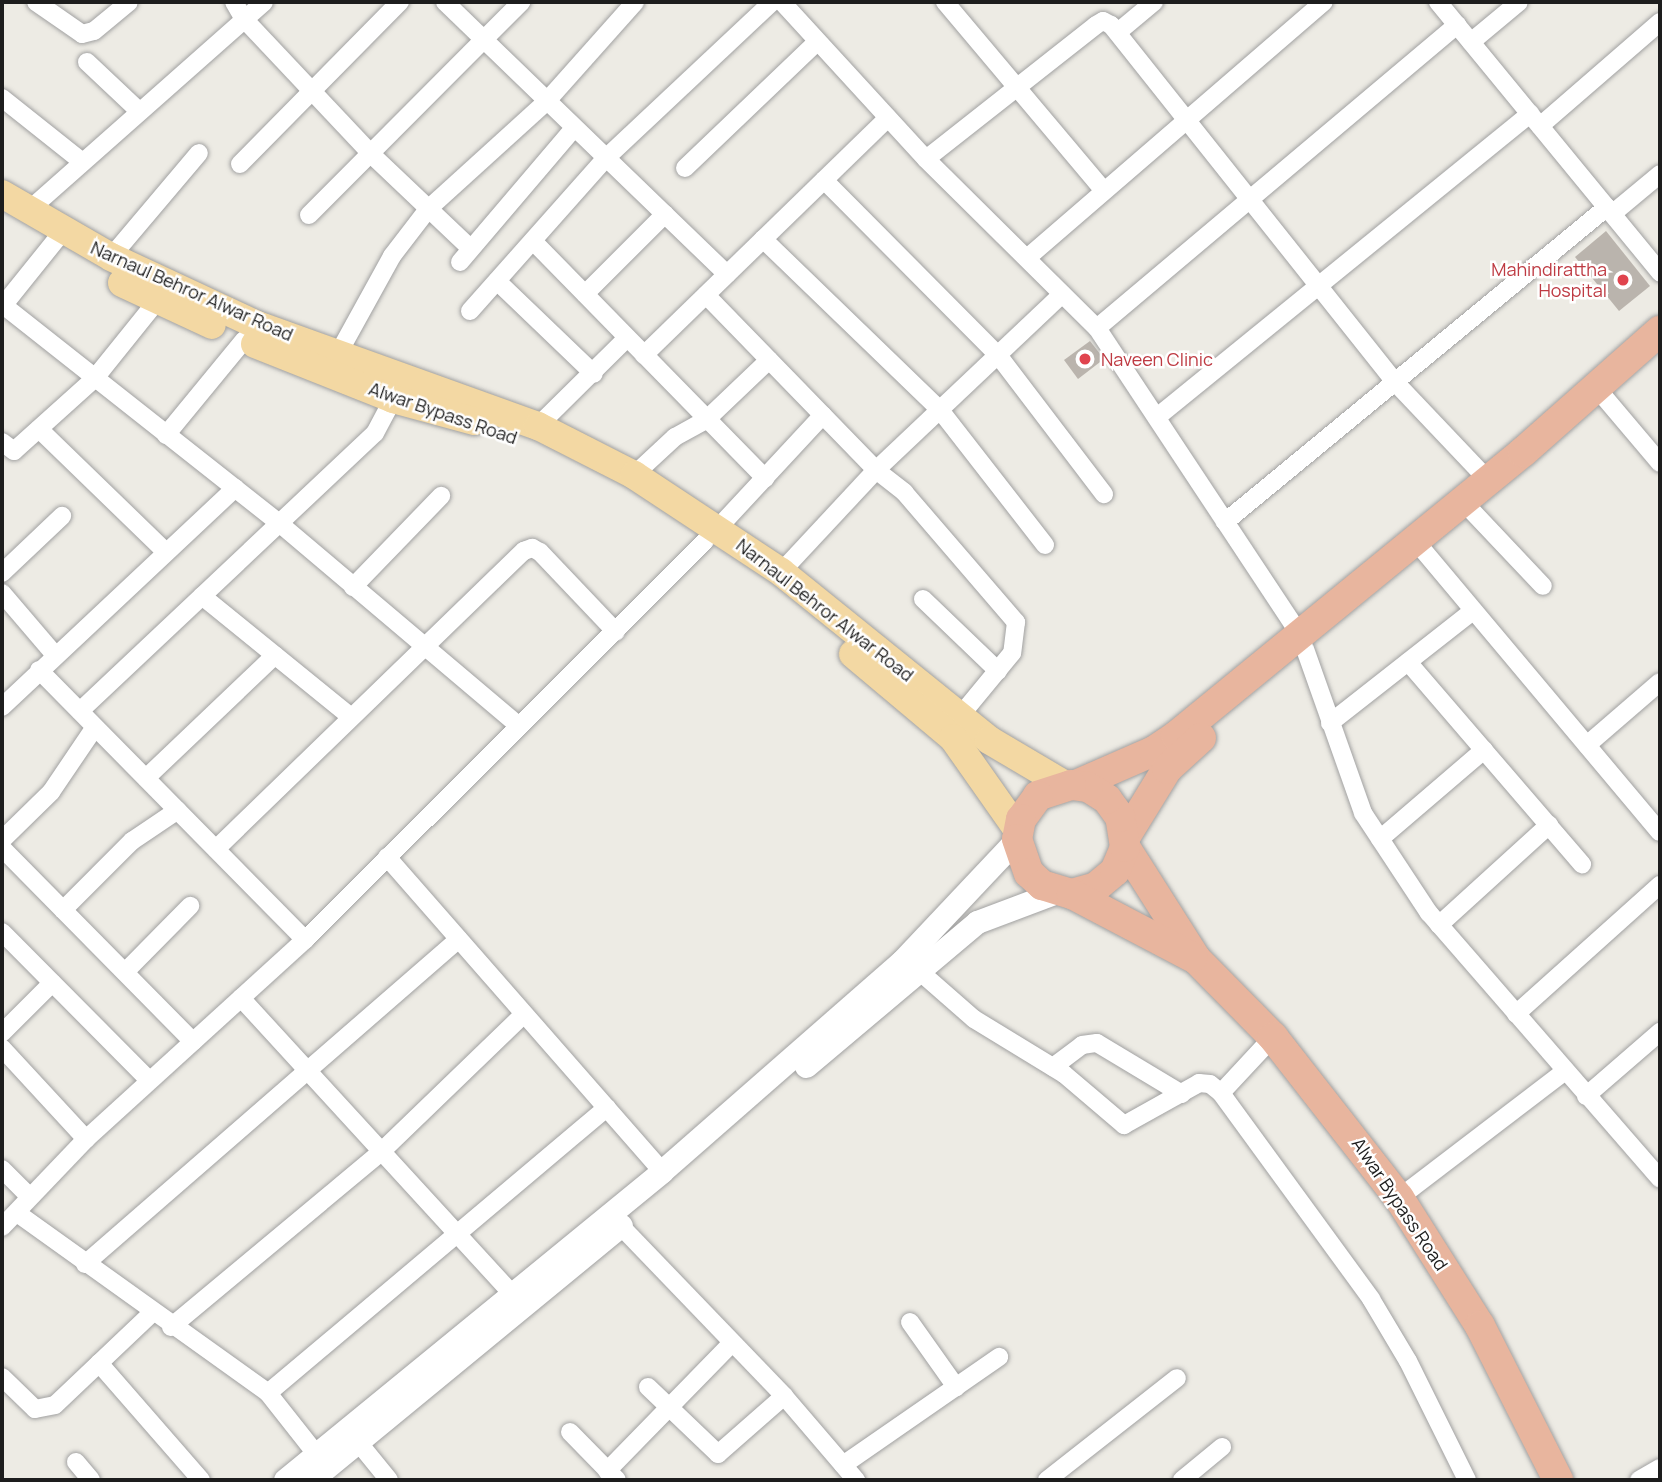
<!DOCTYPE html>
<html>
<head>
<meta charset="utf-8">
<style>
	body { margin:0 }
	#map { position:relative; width:1662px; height:1482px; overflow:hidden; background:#edebe4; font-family:Manrope,sans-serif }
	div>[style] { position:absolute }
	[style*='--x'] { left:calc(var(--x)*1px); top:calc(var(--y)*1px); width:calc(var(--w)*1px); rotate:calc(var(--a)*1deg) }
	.building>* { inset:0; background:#bab4ad }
	.roads { filter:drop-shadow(0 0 2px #a1a1a1) drop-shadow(0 0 2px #a1a1a1) }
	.minor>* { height:18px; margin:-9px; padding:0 9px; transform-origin:9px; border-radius:9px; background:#fff }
	.tertiary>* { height:23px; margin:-11.5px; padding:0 11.5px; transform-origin:11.5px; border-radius:11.5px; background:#fff }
	.primary>* { height:28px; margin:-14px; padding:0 14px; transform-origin:14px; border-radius:14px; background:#f3d8a3 }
	.trunk>* { height:30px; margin:-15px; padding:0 15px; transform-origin:15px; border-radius:15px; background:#e8b59e }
	.dots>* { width:19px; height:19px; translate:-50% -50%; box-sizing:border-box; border:4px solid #fff; border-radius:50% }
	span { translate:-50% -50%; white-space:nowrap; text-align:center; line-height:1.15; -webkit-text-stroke:5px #fff; paint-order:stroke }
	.health-label { font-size:18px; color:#be3a42 }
	.right { translate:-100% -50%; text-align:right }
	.left { translate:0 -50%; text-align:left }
	.street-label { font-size:18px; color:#1d1d1d }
	.frame { position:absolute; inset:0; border:4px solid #1d1d1d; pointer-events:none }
</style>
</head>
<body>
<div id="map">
	<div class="building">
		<i style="clip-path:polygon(1606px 231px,1650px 286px,1619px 311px,1575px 257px)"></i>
		<i style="clip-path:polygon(1090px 341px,1104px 359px,1078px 379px,1064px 360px)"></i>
	</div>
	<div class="roads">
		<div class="minor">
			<i style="--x:36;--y:2;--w:56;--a:34.8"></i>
			<i style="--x:82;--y:34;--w:12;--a:-14"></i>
			<i style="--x:94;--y:31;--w:45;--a:-39.6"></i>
			<i style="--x:234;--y:2;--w:20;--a:60"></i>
			<i style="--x:244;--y:19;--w:185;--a:46.7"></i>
			<i style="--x:371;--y:154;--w:137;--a:43.5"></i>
			<i style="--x:445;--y:2;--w:392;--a:44"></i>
			<i style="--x:782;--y:2;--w:213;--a:47.5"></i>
			<i style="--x:926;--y:159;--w:240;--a:44.7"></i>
			<i style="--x:1097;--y:328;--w:366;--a:56.5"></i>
			<i style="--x:945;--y:2;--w:247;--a:49.9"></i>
			<i style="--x:1438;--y:2;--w:350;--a:50.6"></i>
			<i style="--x:1118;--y:32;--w:47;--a:-39.8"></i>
			<i style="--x:1471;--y:42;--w:62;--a:-39.8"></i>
			<i style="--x:87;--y:62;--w:70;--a:43.3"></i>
			<i style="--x:2;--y:98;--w:100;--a:38.5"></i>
			<i style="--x:1540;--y:126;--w:159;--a:-40.9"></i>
			<i style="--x:926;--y:159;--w:216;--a:-38.2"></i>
			<i style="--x:1096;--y:25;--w:8;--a:-30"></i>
			<i style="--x:1103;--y:21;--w:9;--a:27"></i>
			<i style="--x:1111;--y:25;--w:456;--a:51.5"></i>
			<i style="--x:1395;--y:382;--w:135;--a:46.5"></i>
			<i style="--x:240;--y:164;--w:228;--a:-45.4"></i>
			<i style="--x:685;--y:168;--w:182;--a:-43.7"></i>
			<i style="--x:824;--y:180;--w:247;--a:45.2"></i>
			<i style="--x:998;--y:355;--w:175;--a:52.7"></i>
			<i style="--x:28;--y:211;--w:315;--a:-41.5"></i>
			<i style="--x:1612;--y:214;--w:62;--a:-39.8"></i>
			<i style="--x:309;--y:215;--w:301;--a:-45.1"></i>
			<i style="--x:763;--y:239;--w:246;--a:44"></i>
			<i style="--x:940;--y:410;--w:171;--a:52.1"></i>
			<i style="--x:533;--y:241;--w:332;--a:45.6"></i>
			<i style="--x:111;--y:257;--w:136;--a:-49.8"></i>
			<i style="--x:1027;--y:258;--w:392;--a:-40.8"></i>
			<i style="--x:460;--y:262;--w:176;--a:-49.6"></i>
			<i style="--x:497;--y:281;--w:134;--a:43.8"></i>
			<i style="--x:585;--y:294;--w:113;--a:-45"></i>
			<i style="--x:706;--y:295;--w:244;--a:45.8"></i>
			<i style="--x:876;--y:470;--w:36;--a:38"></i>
			<i style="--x:904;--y:492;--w:172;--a:49.3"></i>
			<i style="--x:1016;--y:622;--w:31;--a:97"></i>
			<i style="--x:1012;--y:653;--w:82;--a:129.5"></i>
			<i style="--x:3;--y:305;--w:352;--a:38.3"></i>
			<i style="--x:279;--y:523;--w:313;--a:40.2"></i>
			<i style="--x:2;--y:307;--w:97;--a:-51.2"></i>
			<i style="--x:470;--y:311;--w:205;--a:-48.4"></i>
			<i style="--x:606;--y:158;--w:228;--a:-43.2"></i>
			<i style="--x:1097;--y:328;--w:471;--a:-40.1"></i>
			<i style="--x:338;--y:354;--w:112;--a:-61.1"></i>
			<i style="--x:392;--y:256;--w:59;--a:-52.5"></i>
			<i style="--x:428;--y:209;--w:159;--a:-42.2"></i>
			<i style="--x:546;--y:102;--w:134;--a:-48.3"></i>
			<i style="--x:644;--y:355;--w:340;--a:-44.2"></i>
			<i style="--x:1605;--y:398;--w:85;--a:49.8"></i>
			<i style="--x:1157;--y:417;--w:481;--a:-39.1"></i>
			<i style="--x:538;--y:426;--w:125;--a:-44.7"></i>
			<i style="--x:39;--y:429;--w:177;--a:44.1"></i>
			<i style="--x:166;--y:435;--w:123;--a:-50.6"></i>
			<i style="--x:2;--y:442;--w:15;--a:37"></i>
			<i style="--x:14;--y:451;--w:109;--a:-42"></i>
			<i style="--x:95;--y:378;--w:99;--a:-51.2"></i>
			<i style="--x:634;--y:475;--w:56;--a:-42.8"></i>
			<i style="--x:675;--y:437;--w:35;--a:-29"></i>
			<i style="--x:706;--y:420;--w:87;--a:-43.6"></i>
			<i style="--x:1472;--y:511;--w:103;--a:46.6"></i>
			<i style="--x:1225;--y:522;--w:495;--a:-39.5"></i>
			<i style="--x:718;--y:528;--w:154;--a:-47.1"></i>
			<i style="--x:1423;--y:550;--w:368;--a:50"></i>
			<i style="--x:781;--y:572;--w:139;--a:-47"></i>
			<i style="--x:876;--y:470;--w:256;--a:-43.4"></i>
			<i style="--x:2;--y:573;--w:83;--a:-43.5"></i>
			<i style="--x:353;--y:587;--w:127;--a:-46"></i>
			<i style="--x:2;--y:593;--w:82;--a:49.5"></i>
			<i style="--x:202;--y:596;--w:192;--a:39.1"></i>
			<i style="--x:923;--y:599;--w:104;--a:43.8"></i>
			<i style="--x:1305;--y:649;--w:174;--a:70.5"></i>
			<i style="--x:1363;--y:813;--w:120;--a:56.6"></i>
			<i style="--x:1429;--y:913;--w:352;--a:49"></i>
			<i style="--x:1408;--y:662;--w:267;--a:49.3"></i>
			<i style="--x:39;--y:670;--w:379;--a:45.4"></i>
			<i style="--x:2;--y:707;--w:320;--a:-43.2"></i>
			<i style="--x:80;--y:711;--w:405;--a:-43.3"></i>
			<i style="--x:375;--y:433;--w:38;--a:-62"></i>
			<i style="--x:1330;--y:723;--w:182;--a:-38.1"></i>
			<i style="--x:1587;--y:745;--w:96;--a:-40.8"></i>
			<i style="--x:146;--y:778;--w:178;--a:-43.6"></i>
			<i style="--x:1380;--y:839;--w:137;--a:-40.6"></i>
			<i style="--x:2;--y:840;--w:69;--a:-44.4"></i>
			<i style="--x:51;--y:792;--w:78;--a:-55.9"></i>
			<i style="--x:2;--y:848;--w:272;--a:45.4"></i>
			<i style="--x:216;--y:849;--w:429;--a:-44.1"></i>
			<i style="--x:524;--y:551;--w:9;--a:-21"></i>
			<i style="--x:532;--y:548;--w:9;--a:27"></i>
			<i style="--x:540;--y:552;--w:110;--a:46.5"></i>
			<i style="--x:387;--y:857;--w:417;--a:48.8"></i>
			<i style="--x:63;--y:910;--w:98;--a:-45"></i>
			<i style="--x:132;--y:841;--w:55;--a:-34"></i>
			<i style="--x:1439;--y:925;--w:149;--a:-42.3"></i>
			<i style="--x:2;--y:932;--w:209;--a:45.2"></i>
			<i style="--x:918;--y:970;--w:74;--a:41.2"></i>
			<i style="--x:974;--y:1019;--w:105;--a:31.4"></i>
			<i style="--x:1064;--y:1074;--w:79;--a:40.4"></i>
			<i style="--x:1124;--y:1125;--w:86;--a:-29.2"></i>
			<i style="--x:1199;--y:1083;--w:11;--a:5"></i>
			<i style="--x:1210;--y:1084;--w:14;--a:39"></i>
			<i style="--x:125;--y:972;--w:93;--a:-45.4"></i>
			<i style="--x:241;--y:998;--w:413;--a:47.5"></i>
			<i style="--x:1516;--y:1014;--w:193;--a:-41.9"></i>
			<i style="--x:2;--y:1033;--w:71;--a:-45"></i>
			<i style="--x:1273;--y:1037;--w:76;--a:132.9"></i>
			<i style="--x:1221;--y:1093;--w:255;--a:53.9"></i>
			<i style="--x:1371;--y:1299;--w:72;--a:59.2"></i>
			<i style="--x:1408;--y:1361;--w:133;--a:63.6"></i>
			<i style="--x:2;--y:1048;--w:124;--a:47.3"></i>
			<i style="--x:1053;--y:1067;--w:36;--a:-37"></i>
			<i style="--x:1082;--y:1045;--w:15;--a:-8"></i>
			<i style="--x:1097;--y:1043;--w:99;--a:31"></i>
			<i style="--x:1586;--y:1096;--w:98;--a:-40.9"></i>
			<i style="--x:2;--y:1169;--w:38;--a:45"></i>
			<i style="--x:1399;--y:1198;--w:209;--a:-37.4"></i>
			<i style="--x:17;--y:1213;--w:309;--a:35.6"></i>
			<i style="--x:268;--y:1393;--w:90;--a:51.7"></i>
			<i style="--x:612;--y:1217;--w:248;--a:46.1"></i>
			<i style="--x:784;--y:1396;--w:111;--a:49.4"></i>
			<i style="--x:2;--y:1227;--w:122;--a:-46.3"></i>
			<i style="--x:86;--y:1139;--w:296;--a:-42.3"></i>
			<i style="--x:305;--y:940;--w:565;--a:-44.93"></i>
			<i style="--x:85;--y:1264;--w:495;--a:-41"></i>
			<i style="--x:910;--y:1322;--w:80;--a:54.7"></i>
			<i style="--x:171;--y:1327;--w:275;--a:-39.8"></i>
			<i style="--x:382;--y:1151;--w:197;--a:-44"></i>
			<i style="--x:99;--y:1363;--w:155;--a:48.9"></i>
			<i style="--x:2;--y:1377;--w:46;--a:44.1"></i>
			<i style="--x:35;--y:1409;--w:20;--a:-11"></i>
			<i style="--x:55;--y:1405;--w:134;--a:-43.5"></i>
			<i style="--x:648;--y:1387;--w:97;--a:43.7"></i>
			<i style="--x:718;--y:1454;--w:88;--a:-41.3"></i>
			<i style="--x:268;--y:1393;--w:443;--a:-40.1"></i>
			<i style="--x:570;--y:1432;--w:67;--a:45.6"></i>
			<i style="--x:358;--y:1442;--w:49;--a:50.8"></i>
			<i style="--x:76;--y:1462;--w:23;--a:50"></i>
			<i style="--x:843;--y:1465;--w:190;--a:-34.7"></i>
			<i style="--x:607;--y:1471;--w:179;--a:-45.7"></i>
			<i style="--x:1047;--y:1480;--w:165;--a:-38.1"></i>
			<i style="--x:1182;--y:1480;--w:52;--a:-39.5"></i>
			<i style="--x:1639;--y:1480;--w:24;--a:-30"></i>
		</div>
		<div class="tertiary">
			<i style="--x:806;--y:1066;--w:224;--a:-40.1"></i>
			<i style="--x:977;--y:922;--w:88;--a:-20.7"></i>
			<i style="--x:285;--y:1480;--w:487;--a:-39.3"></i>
			<i style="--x:662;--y:1171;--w:319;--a:-41.2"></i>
			<i style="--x:902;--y:961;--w:168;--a:-46.7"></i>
			<i style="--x:311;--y:1480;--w:401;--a:-39.4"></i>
		</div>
		<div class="primary">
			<i style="--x:2;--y:194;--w:126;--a:30"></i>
			<i style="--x:111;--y:257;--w:161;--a:25"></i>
			<i style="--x:257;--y:325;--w:299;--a:19.8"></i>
			<i style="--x:538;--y:426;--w:108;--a:27"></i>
			<i style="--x:634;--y:475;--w:176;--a:33.4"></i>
			<i style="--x:781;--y:572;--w:267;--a:38.9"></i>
			<i style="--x:989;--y:740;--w:88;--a:30.6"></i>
			<i style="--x:122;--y:283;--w:99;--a:25"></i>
			<i style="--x:255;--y:344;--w:149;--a:21.7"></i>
			<i style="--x:393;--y:399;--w:84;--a:15.2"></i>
			<i style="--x:853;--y:654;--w:131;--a:40"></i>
			<i style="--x:953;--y:738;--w:111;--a:54.9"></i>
		</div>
		<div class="trunk">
			<i style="--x:1076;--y:785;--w:85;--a:-23.6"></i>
			<i style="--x:1154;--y:751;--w:27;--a:-34"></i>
			<i style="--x:1176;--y:736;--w:448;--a:-39.3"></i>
			<i style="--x:1523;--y:452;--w:183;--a:-41.5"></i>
			<i style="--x:1124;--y:839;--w:82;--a:-58.4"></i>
			<i style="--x:1167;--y:769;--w:46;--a:-42.4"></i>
			<i style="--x:1125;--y:847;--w:133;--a:57.6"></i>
			<i style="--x:1196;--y:959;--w:110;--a:45.4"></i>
			<i style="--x:1273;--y:1037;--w:204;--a:52"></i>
			<i style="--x:1399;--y:1198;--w:151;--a:57.7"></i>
			<i style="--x:1480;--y:1326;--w:173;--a:63.1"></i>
			<i style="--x:1072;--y:894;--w:25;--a:-16"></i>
			<i style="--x:1096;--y:887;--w:25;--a:-40"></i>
			<i style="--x:1115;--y:871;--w:26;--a:-67"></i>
			<i style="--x:1125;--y:847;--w:30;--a:-99"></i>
			<i style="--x:1120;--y:817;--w:22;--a:-126"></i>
			<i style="--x:1107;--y:799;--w:22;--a:-148"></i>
			<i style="--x:1088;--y:787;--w:17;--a:-173"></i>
			<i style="--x:1071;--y:785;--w:35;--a:162"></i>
			<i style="--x:1038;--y:796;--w:29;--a:126"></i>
			<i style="--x:1021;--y:819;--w:20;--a:101"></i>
			<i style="--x:1017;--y:839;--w:36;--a:71"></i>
			<i style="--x:1029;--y:873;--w:18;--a:43"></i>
			<i style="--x:1042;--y:885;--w:31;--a:17"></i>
			<i style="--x:1072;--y:894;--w:136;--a:27.7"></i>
		</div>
	</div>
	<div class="dots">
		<i style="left:1623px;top:280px;background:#e0444e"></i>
		<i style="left:1085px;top:359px;background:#e0444e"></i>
	</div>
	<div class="health-label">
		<span class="right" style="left:1607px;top:280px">Mahindirattha<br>Hospital</span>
		<span class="left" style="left:1101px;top:359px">Naveen Clinic</span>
	</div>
	<div class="street-label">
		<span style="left:192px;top:291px;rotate:24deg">Narnaul Behror Alwar Road</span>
		<span style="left:443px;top:413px;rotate:19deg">Alwar Bypass Road</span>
		<span style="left:825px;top:610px;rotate:38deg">Narnaul Behror Alwar Road</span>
		<span style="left:1400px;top:1204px;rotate:56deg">Alwar Bypass Road</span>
	</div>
	<div class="frame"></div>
</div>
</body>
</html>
